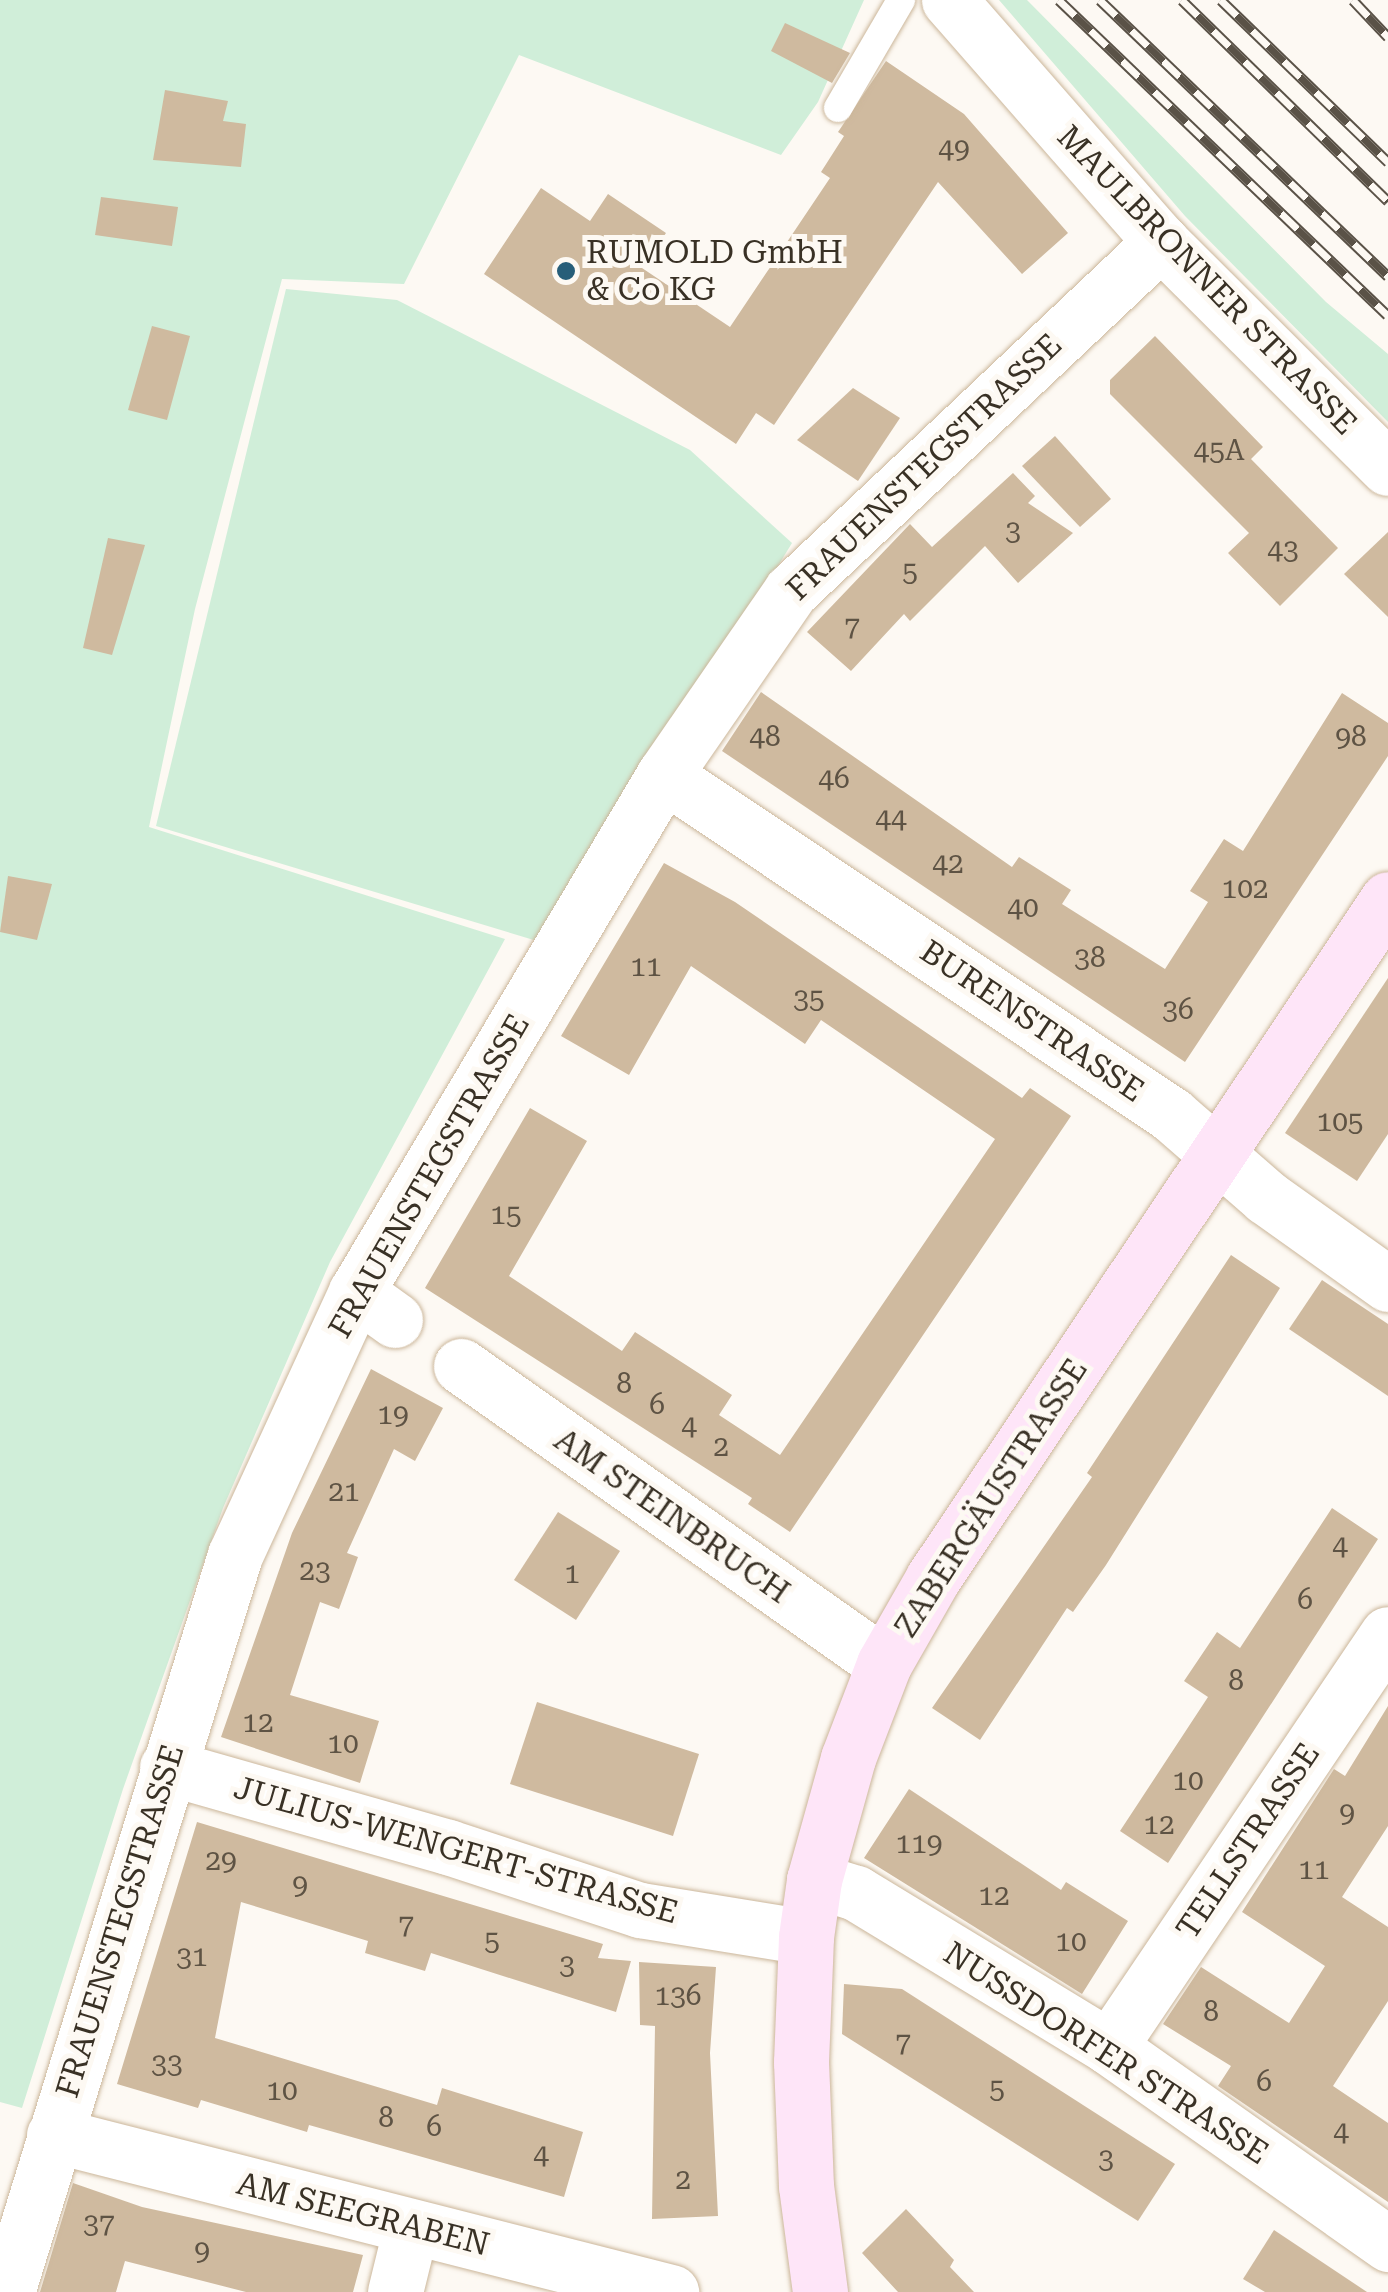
<!DOCTYPE html>
<html>
<head>
<meta charset="utf-8">
<style>
	body { margin:0 }
	#map { position:relative; width:1388px; height:2292px; overflow:hidden; background:#fdf9f3; font-family:"Roboto Serif",serif }
	div>[style] { position:absolute }
	[style*='--x'] { left:calc(var(--x)*1px); top:calc(var(--y)*1px); width:calc(var(--w)*1px); rotate:calc(var(--a)*1deg) }
	.green>* { inset:0; background:#d0eed9 }
	.building>* { inset:0; background:#cfba9f }
	.roads { filter:drop-shadow(0 0 2px #cbb69a) drop-shadow(0 0 2px #cbb69a) }
	.service>* { height:28px; margin:-14px; padding:0 14px; transform-origin:14px; border-radius:14px; background:#fff }
	.minor>* { height:55px; margin:-27.5px; padding:0 27.5px; transform-origin:27.5px; border-radius:27.5px; background:#fff }
	.secondary>* { height:55px; margin:-27.5px; padding:0 27.5px; transform-origin:27.5px; border-radius:27.5px; background:#fee5f8 }
	.rail>* { height:11px; margin-top:-5.5px; transform-origin:0; background:repeating-linear-gradient(90deg,#fdf9f3 0 22px,#5a5247 0 44px); box-sizing:border-box; border-block:2px solid #5a5247 }
	.dots>* { width:28px; height:28px; translate:-50% -50%; box-sizing:border-box; border:5px solid #fdf9f3; border-radius:50% }
	span { translate:-50% -50%; white-space:nowrap; text-align:center; line-height:1.15; -webkit-text-stroke:10px #fdf9f3; paint-order:stroke }
	.number-label { font-size:28px; color:#5e5344 }
	.number-label span { -webkit-text-stroke-width:0 }
	.poi-label { font-size:32px; color:#393125 }
	.left { translate:0 -50%; text-align:left }
	.street-label { font-size:32px; color:#393125 }
</style>
</head>
<body>
<div id="map">
	<div class="green">
		<i style="clip-path:polygon(0 0,864px 0,818px 102px,781px 155px,519px 55px,404px 284px,282px 279px,195px 609px,149px 827px,505px 939px,330px 1262px,223px 1508px,123px 1789px,22px 2108px,0 2102px)"></i>
		<i style="clip-path:polygon(999px 0,1027px 0,1326px 302px,1388px 354px,1388px 422px,1185px 216px)"></i>
		<i style="clip-path:polygon(286px 289px,397px 300px,690px 450px,792px 543px,547px 944px,156px 826px)"></i>
	</div>
	<div class="building">
		<i style="clip-path:polygon(785px 23px,850px 53px,832px 83px,771px 51px)"></i>
		<i style="clip-path:polygon(886px 61px,964px 114px,1068px 233px,1022px 274px,938px 182px,774px 425px,756px 413px,736px 444px,484px 274px,541px 188px,590px 221px,608px 194px,666px 233px,642px 268px,730px 327px,830px 178px,821px 172px,844px 136px,838px 132px)"></i>
		<i style="clip-path:polygon(165px 90px,228px 101px,223px 121px,246px 124px,241px 167px,153px 160px)"></i>
		<i style="clip-path:polygon(101px 197px,178px 207px,172px 246px,95px 235px)"></i>
		<i style="clip-path:polygon(152px 326px,190px 336px,167px 420px,128px 410px)"></i>
		<i style="clip-path:polygon(1155px 336px,1263px 447px,1251px 459px,1338px 548px,1280px 606px,1228px 553px,1249px 533px,1110px 394px,1110px 380px)"></i>
		<i style="clip-path:polygon(853px 388px,900px 418px,858px 481px,797px 440px)"></i>
		<i style="clip-path:polygon(1055px 436px,1111px 499px,1080px 527px,1022px 466px)"></i>
		<i style="clip-path:polygon(1013px 473px,1035px 496px,1028px 503px,1073px 533px,1018px 583px,985px 546px,910px 621px,904px 614px,851px 671px,807px 632px,910px 524px,932px 547px)"></i>
		<i style="clip-path:polygon(1388px 532px,1388px 617px,1344px 574px)"></i>
		<i style="clip-path:polygon(108px 538px,145px 545px,112px 655px,83px 648px)"></i>
		<i style="clip-path:polygon(761px 692px,1012px 867px,1019px 857px,1071px 890px,1062px 904px,1165px 969px,1208px 902px,1190px 891px,1224px 839px,1243px 851px,1342px 693px,1388px 723px,1388px 756px,1185px 1062px,722px 751px)"></i>
		<i style="clip-path:polygon(664px 863px,735px 902px,1022px 1098px,1030px 1088px,1071px 1116px,790px 1532px,748px 1504px,752px 1498px,425px 1288px,530px 1108px,587px 1141px,509px 1276px,622px 1351px,635px 1332px,700px 1374px,732px 1395px,719px 1415px,780px 1455px,995px 1139px,821px 1020px,805px 1044px,691px 966px,629px 1075px,561px 1036px)"></i>
		<i style="clip-path:polygon(8px 876px,52px 884px,37px 940px,0 932px)"></i>
		<i style="clip-path:polygon(1388px 978px,1388px 1134px,1357px 1181px,1285px 1133px)"></i>
		<i style="clip-path:polygon(1231px 1255px,1280px 1288px,1106px 1565px,1073px 1612px,1067px 1608px,980px 1740px,932px 1708px,1092px 1477px,1087px 1473px)"></i>
		<i style="clip-path:polygon(1322px 1280px,1388px 1324px,1388px 1396px,1289px 1329px)"></i>
		<i style="clip-path:polygon(371px 1369px,443px 1408px,415px 1461px,394px 1449px,347px 1553px,358px 1557px,339px 1609px,320px 1602px,290px 1695px,379px 1721px,360px 1783px,221px 1737px,292px 1533px)"></i>
		<i style="clip-path:polygon(1332px 1508px,1378px 1539px,1168px 1863px,1120px 1831px,1208px 1697px,1184px 1681px,1217px 1632px,1240px 1648px)"></i>
		<i style="clip-path:polygon(558px 1512px,620px 1551px,576px 1620px,514px 1580px)"></i>
		<i style="clip-path:polygon(537px 1702px,699px 1754px,673px 1836px,510px 1784px)"></i>
		<i style="clip-path:polygon(1388px 1706px,1388px 1826px,1342px 1897px,1388px 1927px,1388px 2001px,1333px 2086px,1388px 2123px,1388px 2202px,1218px 2086px,1231px 2066px,1163px 2024px,1201px 1967px,1289px 2023px,1325px 1966px,1242px 1912px,1334px 1769px,1345px 1776px)"></i>
		<i style="clip-path:polygon(909px 1789px,1061px 1890px,1066px 1882px,1128px 1921px,1082px 1994px,864px 1858px)"></i>
		<i style="clip-path:polygon(197px 1822px,603px 1944px,598px 1958px,631px 1961px,616px 2012px,431px 1953px,425px 1971px,365px 1953px,368px 1941px,241px 1902px,215px 2038px,437px 2105px,442px 2088px,583px 2132px,564px 2197px,309px 2125px,307px 2132px,201px 2100px,198px 2108px,117px 2084px)"></i>
		<i style="clip-path:polygon(639px 1962px,716px 1967px,710px 2053px,718px 2216px,652px 2219px,655px 2026px,640px 2025px)"></i>
		<i style="clip-path:polygon(844px 1984px,902px 1989px,1175px 2164px,1138px 2221px,842px 2034px)"></i>
		<i style="clip-path:polygon(73px 2183px,142px 2207px,363px 2255px,353px 2292px,246px 2292px,125px 2261px,116px 2292px,40px 2292px)"></i>
		<i style="clip-path:polygon(906px 2209px,954px 2260px,950px 2267px,974px 2292px,898px 2292px,862px 2253px)"></i>
		<i style="clip-path:polygon(1274px 2230px,1367px 2292px,1265px 2292px,1243px 2279px)"></i>
	</div>
	<div class="roads">
		<div class="service">
			<i style="--x:838;--y:108;--w:125;--a:-59.7"></i>
		</div>
		<div class="minor">
			<i style="--x:949;--y:0;--w:322;--a:48.8"></i>
			<i style="--x:1161;--y:242;--w:320;--a:44.9"></i>
			<i style="--x:664;--y:775;--w:611;--a:33.79"></i>
			<i style="--x:1172;--y:1115;--w:125;--a:41.1"></i>
			<i style="--x:1266;--y:1197;--w:150;--a:35.5"></i>
			<i style="--x:356;--y:1292;--w:48;--a:35.7"></i>
			<i style="--x:461;--y:1366;--w:517;--a:35.16"></i>
			<i style="--x:167;--y:1767;--w:292;--a:15.9"></i>
			<i style="--x:448;--y:1847;--w:202;--a:18.2"></i>
			<i style="--x:640;--y:1910;--w:168;--a:9.2"></i>
			<i style="--x:814;--y:1880;--w:44;--a:17.2"></i>
			<i style="--x:856;--y:1893;--w:296;--a:31.3"></i>
			<i style="--x:1109;--y:2047;--w:342;--a:35.2"></i>
			<i style="--x:1109;--y:2047;--w:498;--a:-56"></i>
			<i style="--x:54;--y:2135;--w:637;--a:14.28"></i>
			<i style="--x:7;--y:2292;--w:771;--a:-72.81"></i>
			<i style="--x:235;--y:1555;--w:289;--a:-65.3"></i>
			<i style="--x:356;--y:1292;--w:602;--a:-59.22"></i>
			<i style="--x:664;--y:775;--w:224;--a:-55.4"></i>
			<i style="--x:791;--y:591;--w:509;--a:-43.33"></i>
			<i style="--x:395;--y:2292;--w:67;--a:-76.2"></i>
		</div>
		<div class="secondary">
			<i style="--x:820;--y:2292;--w:107;--a:-97.5"></i>
			<i style="--x:806;--y:2186;--w:124;--a:-92.3"></i>
			<i style="--x:801;--y:2062;--w:125;--a:-87.7"></i>
			<i style="--x:806;--y:1937;--w:58;--a:-82"></i>
			<i style="--x:814;--y:1880;--w:127;--a:-74.4"></i>
			<i style="--x:848;--y:1758;--w:101;--a:-69"></i>
			<i style="--x:884;--y:1664;--w:99;--a:-60.3"></i>
			<i style="--x:933;--y:1578;--w:817;--a:-56.17"></i>
		</div>
	</div>
	<div class="rail">
		<i style="--x:1059;--y:0;--w:455;--a:43.8"></i>
		<i style="--x:1100;--y:0;--w:399;--a:43.8"></i>
		<i style="--x:1182;--y:0;--w:288;--a:44.3"></i>
		<i style="--x:1221;--y:0;--w:233;--a:44.1"></i>
		<i style="--x:1353;--y:0;--w:51;--a:46.6"></i>
	</div>
	<div class="dots">
		<i style="left:566px;top:271px;background:#275e79"></i>
	</div>
	<div class="number-label">
		<span style="left:954px;top:149px">49</span>
		<span style="left:1219px;top:451px">45A</span>
		<span style="left:1013px;top:531px">3</span>
		<span style="left:1283px;top:550px">43</span>
		<span style="left:910px;top:572px">5</span>
		<span style="left:852px;top:627px">7</span>
		<span style="left:765px;top:737px">48</span>
		<span style="left:1351px;top:737px">98</span>
		<span style="left:834px;top:779px">46</span>
		<span style="left:891px;top:819px">44</span>
		<span style="left:948px;top:864px">42</span>
		<span style="left:1245px;top:889px">102</span>
		<span style="left:1023px;top:908px">40</span>
		<span style="left:1090px;top:958px">38</span>
		<span style="left:646px;top:967px">11</span>
		<span style="left:809px;top:999px">35</span>
		<span style="left:1178px;top:1010px">36</span>
		<span style="left:1340px;top:1122px">105</span>
		<span style="left:506px;top:1215px">15</span>
		<span style="left:624px;top:1384px">8</span>
		<span style="left:657px;top:1405px">6</span>
		<span style="left:393px;top:1415px">19</span>
		<span style="left:689px;top:1426px">4</span>
		<span style="left:721px;top:1447px">2</span>
		<span style="left:344px;top:1492px">21</span>
		<span style="left:1340px;top:1546px">4</span>
		<span style="left:315px;top:1571px">23</span>
		<span style="left:572px;top:1574px">1</span>
		<span style="left:1305px;top:1600px">6</span>
		<span style="left:1236px;top:1681px">8</span>
		<span style="left:258px;top:1723px">12</span>
		<span style="left:343px;top:1744px">10</span>
		<span style="left:1188px;top:1781px">10</span>
		<span style="left:1347px;top:1813px">9</span>
		<span style="left:1159px;top:1825px">12</span>
		<span style="left:919px;top:1844px">119</span>
		<span style="left:221px;top:1861px">29</span>
		<span style="left:1314px;top:1870px">11</span>
		<span style="left:300px;top:1885px">9</span>
		<span style="left:994px;top:1896px">12</span>
		<span style="left:406px;top:1925px">7</span>
		<span style="left:492px;top:1941px">5</span>
		<span style="left:1071px;top:1942px">10</span>
		<span style="left:192px;top:1957px">31</span>
		<span style="left:567px;top:1965px">3</span>
		<span style="left:678px;top:1996px">136</span>
		<span style="left:1211px;top:2012px">8</span>
		<span style="left:903px;top:2043px">7</span>
		<span style="left:167px;top:2064px">33</span>
		<span style="left:1264px;top:2082px">6</span>
		<span style="left:997px;top:2089px">5</span>
		<span style="left:282px;top:2091px">10</span>
		<span style="left:386px;top:2118px">8</span>
		<span style="left:434px;top:2127px">6</span>
		<span style="left:1341px;top:2132px">4</span>
		<span style="left:541px;top:2155px">4</span>
		<span style="left:1106px;top:2159px">3</span>
		<span style="left:683px;top:2180px">2</span>
		<span style="left:99px;top:2224px">37</span>
		<span style="left:202px;top:2251px">9</span>
	</div>
	<div class="poi-label">
		<span class="left" style="left:586px;top:271px">RUMOLD GmbH<br>&amp; Co KG</span>
	</div>
	<div class="street-label">
		<span style="left:1207px;top:280px;rotate:46deg">MAULBRONNER STRASSE</span>
		<span style="left:924px;top:467px;rotate:-44deg">FRAUENSTEGSTRASSE</span>
		<span style="left:1032px;top:1021px;rotate:34deg">BURENSTRASSE</span>
		<span style="left:429px;top:1176px;rotate:-60deg">FRAUENSTEGSTRASSE</span>
		<span style="left:991px;top:1498px;rotate:-57deg">ZABERGÄUSTRASSE</span>
		<span style="left:672px;top:1516px;rotate:35deg">AM STEINBRUCH</span>
		<span style="left:1248px;top:1841px;rotate:-56deg">TELLSTRASSE</span>
		<span style="left:456px;top:1850px;rotate:16deg">JULIUS-WENGERT-STRASSE</span>
		<span style="left:120px;top:1921px;rotate:-73deg">FRAUENSTEGSTRASSE</span>
		<span style="left:1106px;top:2053px;rotate:33deg">NUSSDORFER STRASSE</span>
		<span style="left:363px;top:2214px;rotate:14deg">AM SEEGRABEN</span>
	</div>
</div>
</body>
</html>
